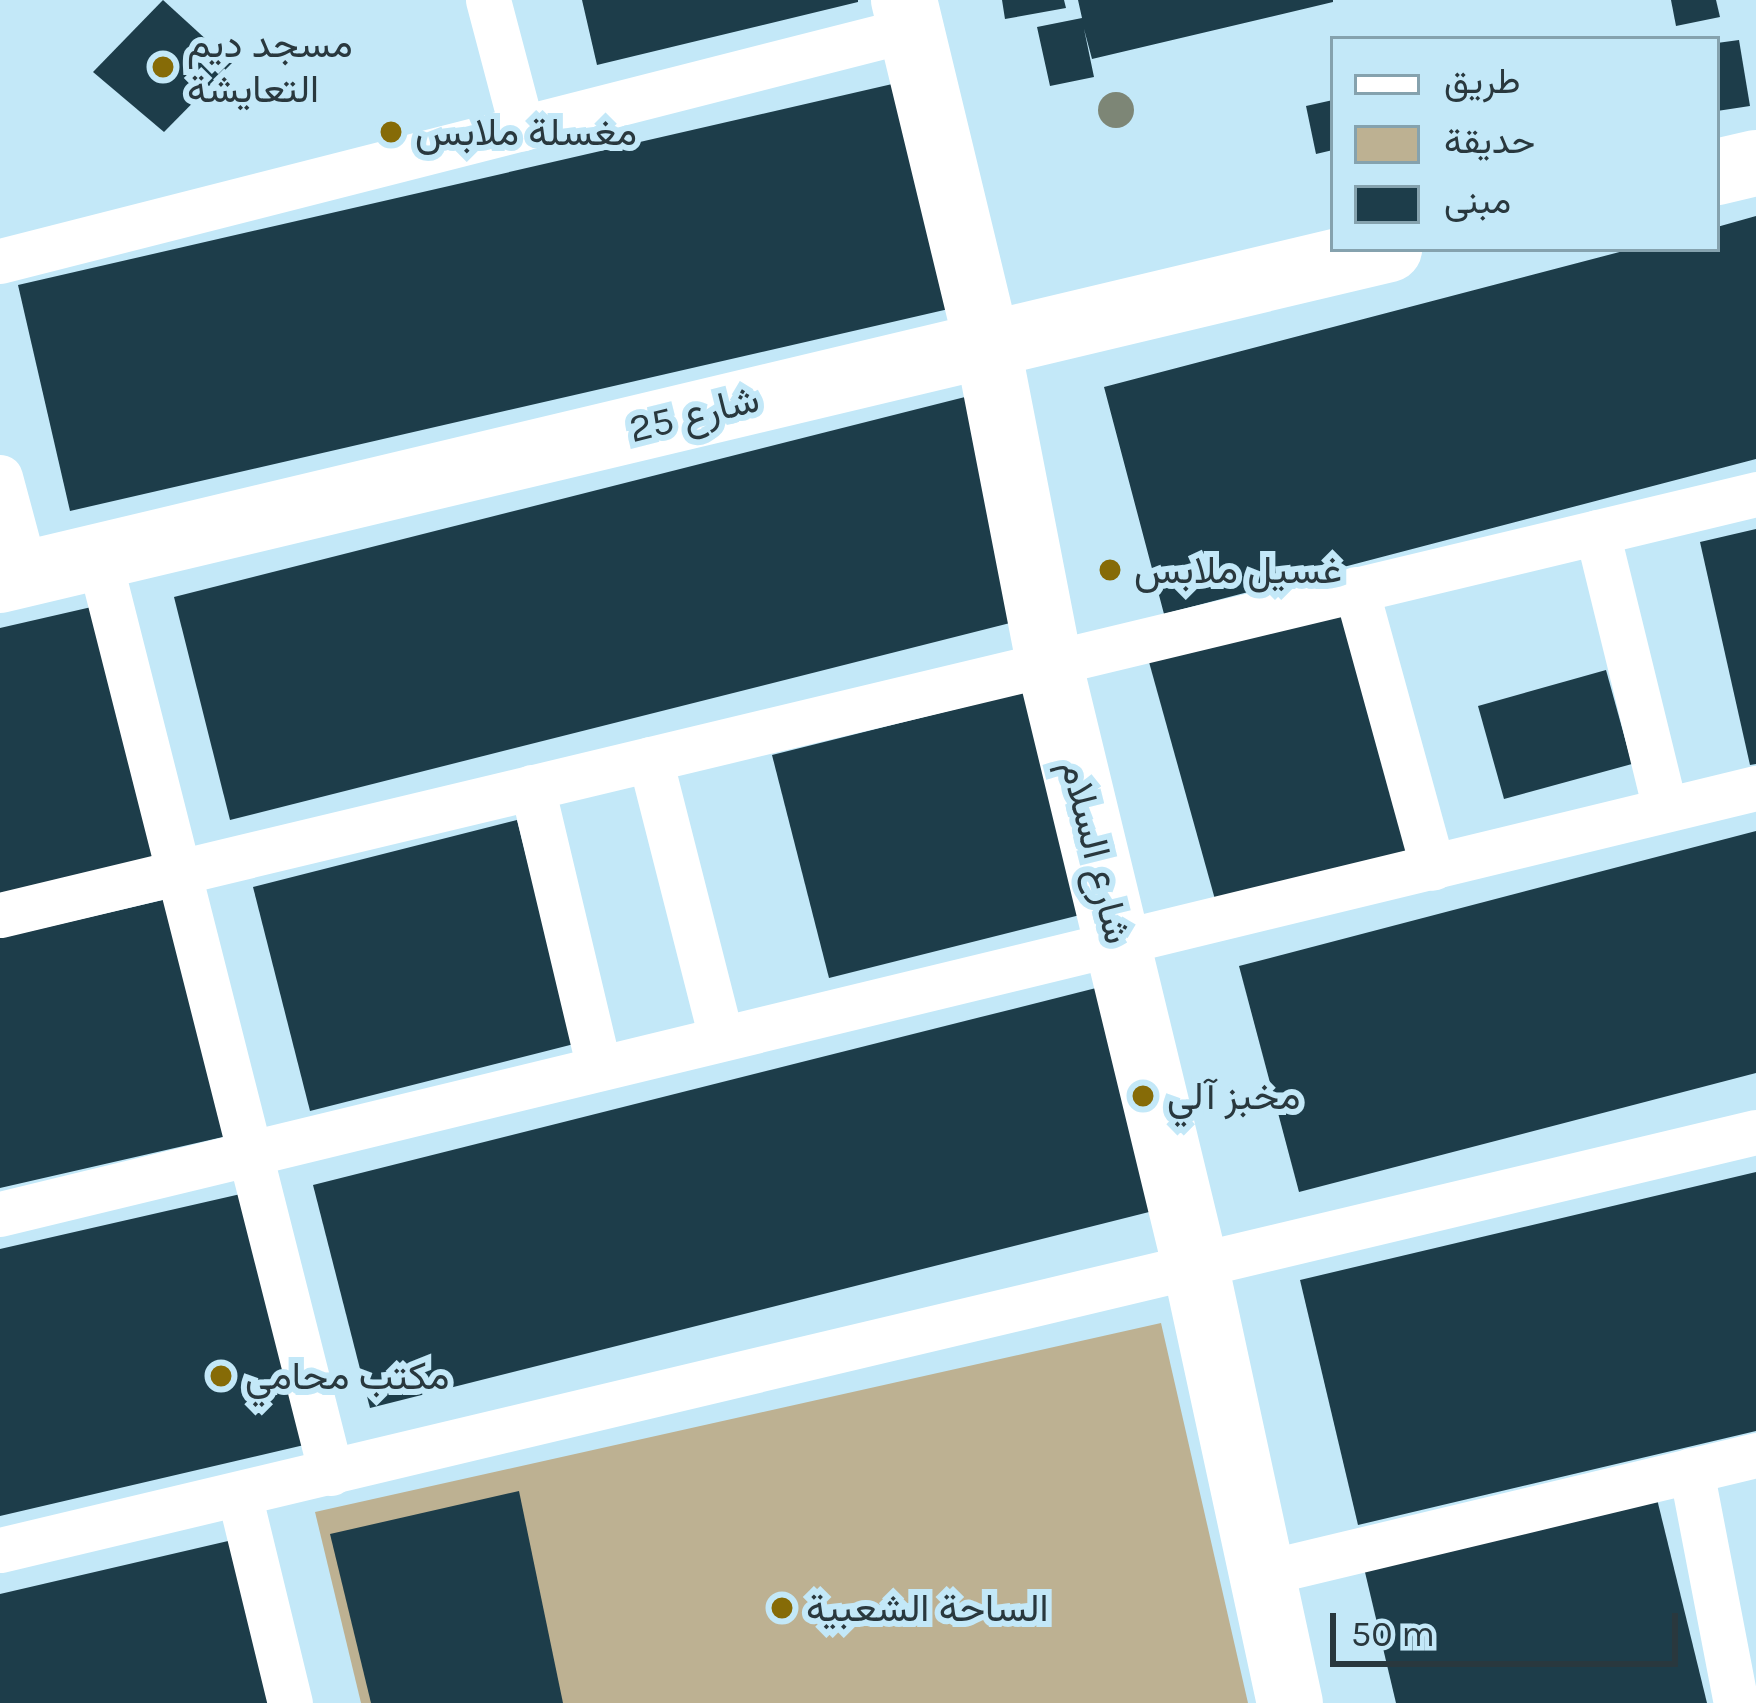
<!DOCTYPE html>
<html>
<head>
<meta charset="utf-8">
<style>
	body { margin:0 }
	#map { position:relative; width:1756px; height:1703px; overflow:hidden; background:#c3e8f8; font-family:Karla,Vazirmatn,sans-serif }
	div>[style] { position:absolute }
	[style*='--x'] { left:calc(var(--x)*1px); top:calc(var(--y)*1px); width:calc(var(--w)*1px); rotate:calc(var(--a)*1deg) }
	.green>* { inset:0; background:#bdb192 }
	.building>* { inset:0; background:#1d3d4a }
	.street>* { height:45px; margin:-22.5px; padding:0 22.5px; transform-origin:22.5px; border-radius:22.5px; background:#fff }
	.secondary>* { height:66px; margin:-33px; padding:0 33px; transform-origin:33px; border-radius:33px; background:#fff }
	.trees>* { width:36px; height:36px; margin:-18px; border-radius:50%; background:#7d8676 }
	.dots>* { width:33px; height:33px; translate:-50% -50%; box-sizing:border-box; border:6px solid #c3e8f8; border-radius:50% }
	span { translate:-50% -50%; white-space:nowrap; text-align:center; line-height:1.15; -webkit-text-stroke:12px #c3e8f8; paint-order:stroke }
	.poi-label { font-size:39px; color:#29383e }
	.left { translate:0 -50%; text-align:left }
	.street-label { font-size:39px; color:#29383e }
	.legend { position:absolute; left:1330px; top:36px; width:390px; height:216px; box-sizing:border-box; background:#c3e8f8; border:3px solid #85a2ae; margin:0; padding:15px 21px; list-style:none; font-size:36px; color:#29383e }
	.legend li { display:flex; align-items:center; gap:24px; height:60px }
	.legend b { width:60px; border:3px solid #85a2ae }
	.scale { position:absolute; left:1330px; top:1613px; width:348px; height:54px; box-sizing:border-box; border:6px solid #29383e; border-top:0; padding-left:15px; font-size:36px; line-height:42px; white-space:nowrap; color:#29383e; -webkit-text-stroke:9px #c3e8f8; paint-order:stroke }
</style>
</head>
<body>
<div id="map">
	<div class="green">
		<i style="clip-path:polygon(1161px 1323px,1248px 1703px,361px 1703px,315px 1512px)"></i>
	</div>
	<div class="building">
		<i style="clip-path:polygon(163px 0,232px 63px,164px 132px,93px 72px)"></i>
		<i style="clip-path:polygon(582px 0,858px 0,858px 2px,597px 65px)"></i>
		<i style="clip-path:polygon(1002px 0,1064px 0,1066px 8px,1005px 19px)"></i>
		<i style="clip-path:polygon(1078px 0,1333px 0,1333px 2px,1092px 59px,1084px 29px,1094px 77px,1050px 86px,1037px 27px,1082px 18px)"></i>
		<i style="clip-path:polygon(1671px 0,1716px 0,1720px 17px,1676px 26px)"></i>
		<i style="clip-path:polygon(1739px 40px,1750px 106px,1717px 111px,1717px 43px)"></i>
		<i style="clip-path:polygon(901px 82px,953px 308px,70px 511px,18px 285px)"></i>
		<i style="clip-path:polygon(1333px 100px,1333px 150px,1316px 154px,1306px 106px)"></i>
		<i style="clip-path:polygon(1756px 216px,1756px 459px,1164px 614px,1104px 387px,1631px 249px,1717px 249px,1717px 227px)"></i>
		<i style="clip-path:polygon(965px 397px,1022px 620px,230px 820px,174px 597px)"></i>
		<i style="clip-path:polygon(1756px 529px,1756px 764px,1750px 765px,1700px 542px)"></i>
		<i style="clip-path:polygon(109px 603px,167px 856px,0 895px,0 628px)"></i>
		<i style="clip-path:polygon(1347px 608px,1413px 849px,1216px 903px,1149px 662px)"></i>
		<i style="clip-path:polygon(1606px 670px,1632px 764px,1504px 799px,1478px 706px)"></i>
		<i style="clip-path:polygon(1036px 689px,1092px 912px,829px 978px,772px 755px)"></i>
		<i style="clip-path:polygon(517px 820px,574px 1044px,310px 1111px,253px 887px)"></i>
		<i style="clip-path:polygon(1756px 831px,1756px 1073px,1299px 1192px,1239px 966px)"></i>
		<i style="clip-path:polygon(180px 896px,236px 1134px,0 1188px,0 938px)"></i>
		<i style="clip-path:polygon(1104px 986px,1161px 1209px,370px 1408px,313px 1185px)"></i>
		<i style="clip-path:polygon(1756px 1172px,1756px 1431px,1358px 1525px,1300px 1280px)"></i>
		<i style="clip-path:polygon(258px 1190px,317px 1442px,0 1516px,0 1249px)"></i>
		<i style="clip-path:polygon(519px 1491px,563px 1703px,371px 1703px,330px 1534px)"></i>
		<i style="clip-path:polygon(1657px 1499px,1707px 1703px,1396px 1703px,1364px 1568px)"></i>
		<i style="clip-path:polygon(241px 1538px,280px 1703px,0 1703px,0 1594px)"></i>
	</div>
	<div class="street">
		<i style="--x:488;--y:0;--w:133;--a:75.2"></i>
		<i style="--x:0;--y:261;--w:940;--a:-14.29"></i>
		<i style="--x:0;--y:477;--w:100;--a:75"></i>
		<i style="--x:1597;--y:532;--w:285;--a:76.2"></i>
		<i style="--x:99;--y:559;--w:943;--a:75.76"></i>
		<i style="--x:1356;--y:589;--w:289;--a:74.6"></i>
		<i style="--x:650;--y:759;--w:288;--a:75.7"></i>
		<i style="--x:532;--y:787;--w:289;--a:76.6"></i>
		<i style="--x:0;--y:915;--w:1806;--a:-13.48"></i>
		<i style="--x:0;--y:1214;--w:1807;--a:-13.64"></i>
		<i style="--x:1691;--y:1470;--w:237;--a:79.1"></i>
		<i style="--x:239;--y:1494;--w:215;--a:76.3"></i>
		<i style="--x:0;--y:1550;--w:1805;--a:-13.39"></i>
		<i style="--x:1260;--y:1574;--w:510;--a:-13.49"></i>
	</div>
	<div class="secondary">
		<i style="--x:904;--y:0;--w:353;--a:76.4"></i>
		<i style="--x:987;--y:343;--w:325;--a:79"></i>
		<i style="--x:1049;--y:662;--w:619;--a:76.37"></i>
		<i style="--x:1195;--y:1264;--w:449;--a:77.8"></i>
		<i style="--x:1717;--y:172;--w:40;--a:-13"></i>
		<i style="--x:0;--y:580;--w:1428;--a:-13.4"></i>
	</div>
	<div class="trees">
		<i style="left:1116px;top:110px"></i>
	</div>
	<div class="dots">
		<i style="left:163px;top:67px;background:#866b07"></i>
		<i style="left:391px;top:132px;background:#866b07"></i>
		<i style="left:1110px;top:570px;background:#866b07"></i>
		<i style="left:1143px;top:1096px;background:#866b07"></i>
		<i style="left:221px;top:1376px;background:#866b07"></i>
		<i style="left:782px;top:1608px;background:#866b07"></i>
	</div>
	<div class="poi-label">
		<span class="left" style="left:187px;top:67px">مسجد ديم<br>التعايشة</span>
		<span class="left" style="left:415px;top:132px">مغسلة ملابس</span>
		<span class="left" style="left:1134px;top:570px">غسيل ملابس</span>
		<span class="left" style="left:1167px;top:1096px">مخبز آلي</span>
		<span class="left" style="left:245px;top:1376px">مكتب محامي</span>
		<span class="left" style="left:806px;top:1608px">الساحة الشعبية</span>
	</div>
	<div class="street-label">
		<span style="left:694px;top:414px;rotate:-14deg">شارع 25</span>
		<span style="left:1096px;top:852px;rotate:76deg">شارع السلام</span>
	</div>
	<ul class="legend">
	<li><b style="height:15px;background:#fff"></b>طريق</li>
	<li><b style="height:33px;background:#bdb192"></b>حديقة</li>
	<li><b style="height:33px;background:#1d3d4a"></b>مبنى</li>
	</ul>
	<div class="scale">50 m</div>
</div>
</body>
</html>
